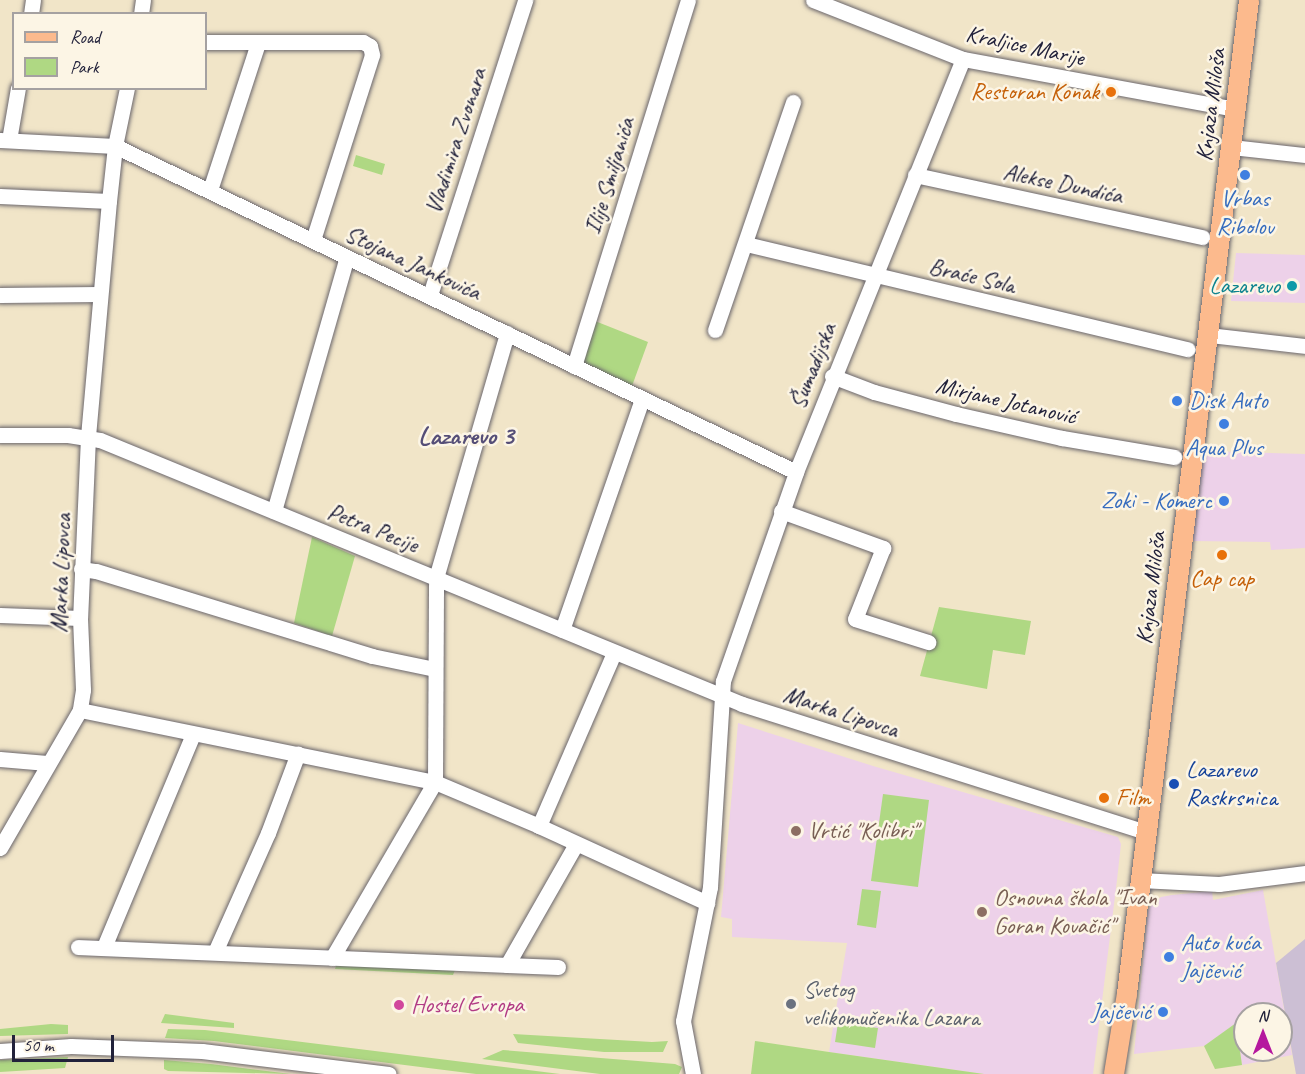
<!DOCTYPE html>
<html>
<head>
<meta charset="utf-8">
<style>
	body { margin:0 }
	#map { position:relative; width:1305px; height:1074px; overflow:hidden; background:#f1e5c8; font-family:Caveat,sans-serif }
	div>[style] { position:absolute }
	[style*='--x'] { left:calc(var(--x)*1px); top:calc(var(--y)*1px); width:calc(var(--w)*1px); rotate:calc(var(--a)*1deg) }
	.built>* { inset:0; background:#edd1e9 }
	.industrial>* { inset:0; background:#ccbfd4 }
	.green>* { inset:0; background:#afd883 }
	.roads { filter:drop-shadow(0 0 2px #6a666c) drop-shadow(0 0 2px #6a666c) }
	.minor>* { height:15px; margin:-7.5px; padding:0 7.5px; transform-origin:7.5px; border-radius:7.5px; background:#fff }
	.major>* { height:20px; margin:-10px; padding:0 10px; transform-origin:10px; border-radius:10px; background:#fcba8d }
	.dots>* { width:16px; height:16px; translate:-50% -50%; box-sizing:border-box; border:3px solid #fcf5e5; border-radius:50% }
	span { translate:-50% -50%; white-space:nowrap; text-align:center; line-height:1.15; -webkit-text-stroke:5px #fcf5e5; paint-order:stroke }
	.street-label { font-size:24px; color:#22223b }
	.food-label { font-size:24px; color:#c56008 }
	.right { translate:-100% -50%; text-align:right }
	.left { translate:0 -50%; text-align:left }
	.shop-label { font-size:24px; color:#366cbe }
	.culture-label { font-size:24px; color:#0d838f }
	.transit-label { font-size:24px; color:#164399 }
	.education-label { font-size:24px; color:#785e54 }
	.worship-label { font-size:24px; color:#5b616d }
	.hotel-label { font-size:24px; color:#b23c85 }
	.neighbourhood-label { font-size:26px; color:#554e77; font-weight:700 }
	.legend { position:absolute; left:12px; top:12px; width:195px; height:78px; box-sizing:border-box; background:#fcf5e5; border:2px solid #a5a1a1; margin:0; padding:8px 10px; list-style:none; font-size:18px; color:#22223b }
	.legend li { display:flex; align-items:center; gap:12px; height:30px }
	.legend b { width:30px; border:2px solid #a5a1a1 }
	.north { position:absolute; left:1233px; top:1002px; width:60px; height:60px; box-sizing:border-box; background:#fcf5e5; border:2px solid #a5a1a1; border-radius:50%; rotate:0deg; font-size:16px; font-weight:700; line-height:24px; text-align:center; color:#22223b }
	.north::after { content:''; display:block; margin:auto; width:21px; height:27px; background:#b5179e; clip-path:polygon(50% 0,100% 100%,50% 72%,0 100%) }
	.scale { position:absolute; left:12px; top:1035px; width:102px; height:27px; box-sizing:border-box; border:3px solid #22223b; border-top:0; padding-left:8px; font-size:18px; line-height:21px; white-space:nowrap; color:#22223b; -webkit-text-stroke:4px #fcf5e5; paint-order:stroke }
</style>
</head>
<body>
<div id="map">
	<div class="built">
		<i style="clip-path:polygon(1236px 253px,1305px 255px,1305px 303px,1231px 301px)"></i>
		<i style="clip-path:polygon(1201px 451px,1305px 454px,1305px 548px,1271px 550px,1270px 542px,1192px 541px)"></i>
		<i style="clip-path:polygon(738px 723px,873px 766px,1118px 837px,1121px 844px,1117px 880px,1093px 1074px,984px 1074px,829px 1052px,847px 943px,732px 937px,732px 919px,721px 917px)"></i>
		<i style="clip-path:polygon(evenodd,1263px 890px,1292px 1055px,1242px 1065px,1236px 1024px,1204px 1046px,1134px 1054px,1148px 910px,1154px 902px,1161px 897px,1172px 895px,1212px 891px,1213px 900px,1263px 890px,1245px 1014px,1281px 1014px,1281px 1050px,1245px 1050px,1245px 1014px)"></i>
	</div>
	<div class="industrial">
		<i style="clip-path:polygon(1305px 939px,1305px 1074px,1296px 1074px,1276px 963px)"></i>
	</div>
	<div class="green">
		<i style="clip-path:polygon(356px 155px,385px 164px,382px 175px,353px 166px)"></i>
		<i style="clip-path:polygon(595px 321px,648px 342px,632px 386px,583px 362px)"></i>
		<i style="clip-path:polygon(312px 537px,355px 556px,332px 636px,294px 623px)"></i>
		<i style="clip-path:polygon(939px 607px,1031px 621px,1025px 655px,993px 650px,987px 689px,920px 676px)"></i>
		<i style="clip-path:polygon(883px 794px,929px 800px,918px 887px,871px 881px)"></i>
		<i style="clip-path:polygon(862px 889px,881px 891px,876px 928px,857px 925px)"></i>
		<i style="clip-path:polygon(337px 963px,455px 970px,453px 975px,335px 969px)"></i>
		<i style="clip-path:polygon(165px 1014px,234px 1023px,234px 1028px,161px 1023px)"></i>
		<i style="clip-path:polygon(838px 1023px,878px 1028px,875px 1048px,835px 1042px)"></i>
		<i style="clip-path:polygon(1236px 1023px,1242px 1065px,1215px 1069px,1204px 1046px)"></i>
		<i style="clip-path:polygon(51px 1024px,68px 1025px,68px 1034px,0 1036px,0 1029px)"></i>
		<i style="clip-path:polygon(168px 1029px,205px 1030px,560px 1074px,476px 1074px,214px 1041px,165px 1038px)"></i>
		<i style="clip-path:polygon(513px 1034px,652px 1042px,668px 1041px,663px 1052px,604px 1052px,518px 1043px)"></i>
		<i style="clip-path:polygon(755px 1041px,829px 1052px,984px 1074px,751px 1074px)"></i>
		<i style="clip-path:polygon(503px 1050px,675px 1064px,682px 1067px,679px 1074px,600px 1074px,482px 1059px)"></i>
		<i style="clip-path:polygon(68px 1057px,65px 1068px,0 1072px,0 1060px)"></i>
		<i style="clip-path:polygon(164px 1060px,211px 1064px,291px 1074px,168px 1071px,164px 1069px)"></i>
	</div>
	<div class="roads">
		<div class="minor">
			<i style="--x:813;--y:0;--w:161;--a:21.5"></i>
			<i style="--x:963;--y:59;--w:277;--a:10.4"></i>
			<i style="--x:31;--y:14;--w:14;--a:-82"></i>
			<i style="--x:141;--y:14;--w:14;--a:-82"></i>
			<i style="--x:206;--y:42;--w:157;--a:0"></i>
			<i style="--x:363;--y:42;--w:8;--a:30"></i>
			<i style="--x:370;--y:46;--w:9;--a:77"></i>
			<i style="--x:372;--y:55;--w:194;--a:107.7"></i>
			<i style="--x:127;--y:88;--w:59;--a:101.7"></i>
			<i style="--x:115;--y:146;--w:55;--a:96.2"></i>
			<i style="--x:109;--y:201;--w:237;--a:95.1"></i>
			<i style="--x:88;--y:437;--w:181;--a:92.5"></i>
			<i style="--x:80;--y:618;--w:72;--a:87.6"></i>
			<i style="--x:83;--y:690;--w:20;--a:99"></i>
			<i style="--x:80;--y:710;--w:362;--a:11.5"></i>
			<i style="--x:435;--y:782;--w:113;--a:22.9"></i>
			<i style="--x:539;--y:826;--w:185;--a:24.6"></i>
			<i style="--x:0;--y:140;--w:115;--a:3"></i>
			<i style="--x:115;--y:146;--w:755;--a:25.58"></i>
			<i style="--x:9;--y:140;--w:53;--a:-80.2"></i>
			<i style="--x:1232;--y:147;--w:73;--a:6.3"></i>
			<i style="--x:915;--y:175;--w:294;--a:12.2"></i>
			<i style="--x:210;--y:190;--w:155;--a:-71.9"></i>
			<i style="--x:0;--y:196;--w:109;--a:2.6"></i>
			<i style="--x:746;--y:244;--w:454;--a:13.4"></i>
			<i style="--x:0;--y:295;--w:99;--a:-0.6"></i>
			<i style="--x:430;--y:295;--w:310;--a:-72.1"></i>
			<i style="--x:715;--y:330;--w:241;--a:-71.1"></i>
			<i style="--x:1209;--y:335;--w:97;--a:6.5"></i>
			<i style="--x:574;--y:366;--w:383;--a:-72.7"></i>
			<i style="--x:832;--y:376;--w:45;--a:20.9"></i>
			<i style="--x:874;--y:392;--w:85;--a:15"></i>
			<i style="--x:956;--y:414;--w:109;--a:12.8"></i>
			<i style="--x:1062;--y:438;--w:114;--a:9.6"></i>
			<i style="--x:0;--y:435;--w:68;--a:0"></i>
			<i style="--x:68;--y:435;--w:32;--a:9"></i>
			<i style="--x:100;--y:440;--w:694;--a:22.35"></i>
			<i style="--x:742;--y:704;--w:424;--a:17.6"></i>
			<i style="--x:274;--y:511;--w:264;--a:-74"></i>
			<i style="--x:781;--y:511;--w:109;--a:19.9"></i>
			<i style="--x:883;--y:548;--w:76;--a:111.5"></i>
			<i style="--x:855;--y:619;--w:77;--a:17.5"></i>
			<i style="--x:81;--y:569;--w:15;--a:8"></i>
			<i style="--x:96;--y:571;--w:289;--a:17.1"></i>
			<i style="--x:372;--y:656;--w:64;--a:11.7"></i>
			<i style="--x:0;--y:615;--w:80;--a:2.1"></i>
			<i style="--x:562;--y:630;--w:244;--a:-70.9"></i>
			<i style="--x:0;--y:759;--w:47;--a:4.9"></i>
			<i style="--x:539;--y:826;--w:189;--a:-66.6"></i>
			<i style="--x:0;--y:848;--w:160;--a:-59.9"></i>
			<i style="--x:1140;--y:880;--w:79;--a:2.9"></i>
			<i style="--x:1219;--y:884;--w:87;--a:-7.3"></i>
			<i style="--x:78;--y:947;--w:429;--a:2.4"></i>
			<i style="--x:507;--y:965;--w:139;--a:-60.3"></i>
			<i style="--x:104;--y:947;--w:231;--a:-67.3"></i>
			<i style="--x:215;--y:952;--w:130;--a:-66"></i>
			<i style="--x:268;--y:833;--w:85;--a:-69.4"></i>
			<i style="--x:332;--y:958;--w:204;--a:-59.7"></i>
			<i style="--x:435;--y:782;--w:204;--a:-89.7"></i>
			<i style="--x:436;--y:578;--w:255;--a:-73.8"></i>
			<i style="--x:507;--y:965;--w:51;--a:2.2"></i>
			<i style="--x:0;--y:1051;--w:71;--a:-4"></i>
			<i style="--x:71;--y:1046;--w:131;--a:2.2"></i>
			<i style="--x:202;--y:1051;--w:188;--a:7"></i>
			<i style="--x:693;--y:1074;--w:54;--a:-100.7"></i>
			<i style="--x:683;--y:1021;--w:137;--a:-78.6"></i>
			<i style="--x:710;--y:887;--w:206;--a:-86.4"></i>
			<i style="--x:723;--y:681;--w:221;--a:-70.7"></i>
			<i style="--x:796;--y:472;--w:445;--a:-68"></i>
		</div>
		<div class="major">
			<i style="--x:1114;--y:1074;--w:81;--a:-80.8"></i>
			<i style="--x:1127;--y:994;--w:1001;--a:-83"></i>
		</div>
	</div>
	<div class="dots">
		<i style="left:1111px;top:92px;background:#e8710a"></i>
		<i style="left:1245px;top:175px;background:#3f7fe0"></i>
		<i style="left:1292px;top:286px;background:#0f9aa8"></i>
		<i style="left:1177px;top:401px;background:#3f7fe0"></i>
		<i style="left:1224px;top:424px;background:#3f7fe0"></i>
		<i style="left:1224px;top:501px;background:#3f7fe0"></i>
		<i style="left:1222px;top:555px;background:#e8710a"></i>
		<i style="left:1174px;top:784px;background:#1a4fb4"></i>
		<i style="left:1104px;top:798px;background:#e8710a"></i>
		<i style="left:796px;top:831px;background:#8d6e63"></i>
		<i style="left:982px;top:912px;background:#8d6e63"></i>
		<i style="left:1169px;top:957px;background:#3f7fe0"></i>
		<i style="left:791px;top:1004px;background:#6b7280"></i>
		<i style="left:399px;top:1005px;background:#d1479c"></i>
		<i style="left:1163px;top:1012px;background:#3f7fe0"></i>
	</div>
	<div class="street-label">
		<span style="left:1025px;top:46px;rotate:12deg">Kraljice Marije</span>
		<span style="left:1211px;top:105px;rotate:-83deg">Knjaza Miloša</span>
		<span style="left:456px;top:141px;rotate:-72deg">Vladimira Zvonara</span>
		<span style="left:610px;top:176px;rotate:-73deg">Ilije Smiljanića</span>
		<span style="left:1063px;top:184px;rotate:12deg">Alekse Dundića</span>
		<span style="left:413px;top:263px;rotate:25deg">Stojana Jankovića</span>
		<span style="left:972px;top:276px;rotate:13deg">Braće Sola</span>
		<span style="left:813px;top:366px;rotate:-68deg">Šumadijska</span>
		<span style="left:1006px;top:401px;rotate:13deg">Mirjane Jotanović</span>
		<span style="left:373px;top:528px;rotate:22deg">Petra Pecije</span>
		<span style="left:61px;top:573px;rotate:-88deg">Marka Lipovca</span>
		<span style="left:1151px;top:588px;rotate:-83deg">Knjaza Miloša</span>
		<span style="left:841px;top:712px;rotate:18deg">Marka Lipovca</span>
	</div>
	<div class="food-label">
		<span class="right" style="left:1099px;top:92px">Restoran Konak</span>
		<span style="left:1222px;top:579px">Cap cap</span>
		<span class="left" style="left:1116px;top:798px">Film</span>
	</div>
	<div class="shop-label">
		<span style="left:1245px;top:213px">Vrbas<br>Ribolov</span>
		<span class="left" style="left:1189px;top:401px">Disk Auto</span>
		<span style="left:1224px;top:448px">Aqua Plus</span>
		<span class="right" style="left:1212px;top:501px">Zoki - Komerc</span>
		<span class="left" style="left:1181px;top:957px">Auto kuća<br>Jajčević</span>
		<span class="right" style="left:1151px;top:1012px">Jajčević</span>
	</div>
	<div class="culture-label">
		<span class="right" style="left:1280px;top:286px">Lazarevo</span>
	</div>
	<div class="transit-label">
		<span class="left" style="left:1186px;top:784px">Lazarevo<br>Raskrsnica</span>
	</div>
	<div class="education-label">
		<span class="left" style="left:808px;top:831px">Vrtić "Kolibri"</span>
		<span class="left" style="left:994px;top:912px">Osnovna škola "Ivan<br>Goran Kovačić"</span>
	</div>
	<div class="worship-label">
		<span class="left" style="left:803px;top:1004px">Svetog<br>velikomučenika Lazara</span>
	</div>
	<div class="hotel-label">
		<span class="left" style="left:411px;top:1005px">Hostel Evropa</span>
	</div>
	<div class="neighbourhood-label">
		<span style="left:466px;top:436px">Lazarevo 3</span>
	</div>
	<ul class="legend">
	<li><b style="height:8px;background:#fcba8d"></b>Road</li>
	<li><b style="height:16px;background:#afd883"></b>Park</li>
	</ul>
	<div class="north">N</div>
	<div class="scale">50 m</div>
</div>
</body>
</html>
